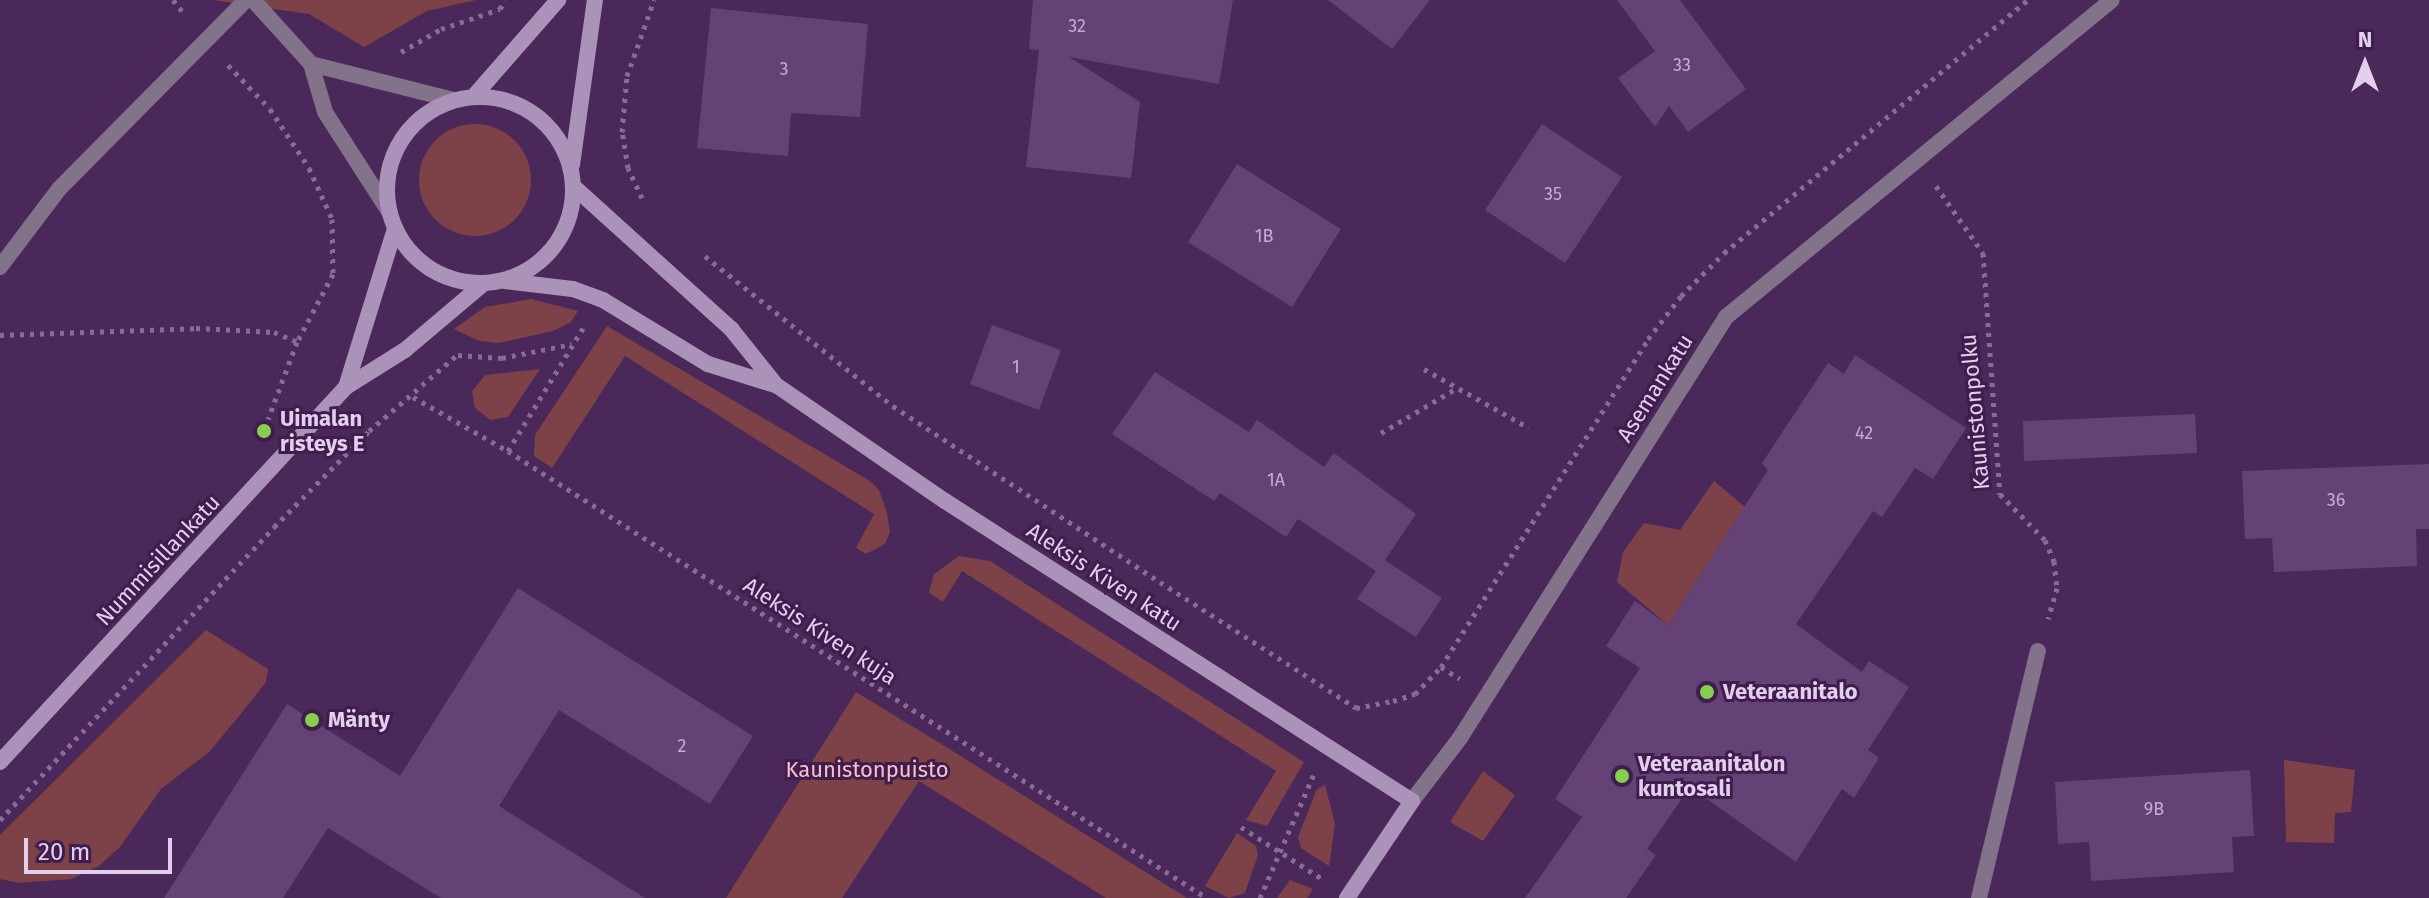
<!DOCTYPE html>
<html>
<head>
<meta charset="utf-8">
<style>
	body { margin:0 }
	#map { position:relative; width:2429px; height:898px; overflow:hidden; background:#4a285a; font-family:"Fira Sans",sans-serif }
	div>[style] { position:absolute }
	[style*='--x'] { left:calc(var(--x)*1px); top:calc(var(--y)*1px); width:calc(var(--w)*1px); rotate:calc(var(--a)*1deg) }
	.green>* { inset:0; background:#7c4248 }
	.round { border-radius:50% }
	.building>* { inset:0; background:#644275 }
	.path>* { height:5px; margin-top:-2.5px; transform-origin:0; background:repeating-linear-gradient(90deg,#896c96 0 4px,transparent 0 10px) }
	.lane>* { height:16px; margin:-8px; padding:0 8px; transform-origin:8px; border-radius:8px; background:#82728a }
	.street>* { height:16px; margin:-8px; padding:0 8px; transform-origin:8px; border-radius:8px; background:#82728a }
	.secondary>* { height:16px; margin:-8px; padding:0 8px; transform-origin:8px; border-radius:8px; background:#ab92b8 }
	.secondary>.ring { margin:-8px; padding:0; box-sizing:content-box; background:none; border:16px solid #ab92b8; border-radius:50% }
	.dots>* { width:22px; height:22px; translate:-50% -50%; box-sizing:border-box; border:4px solid #3f1e4e; border-radius:50% }
	span { translate:-50% -50%; white-space:nowrap; text-align:center; line-height:1.15; -webkit-text-stroke:6px #3f1e4e; paint-order:stroke }
	.number-label { font-size:18px; color:#c3accf }
	.number-label span { -webkit-text-stroke-width:0 }
	.street-label { font-size:22px; color:#e3cfed }
	.poi-label { font-size:22px; color:#e3cfed; font-weight:700 }
	.left { translate:0 -50%; text-align:left }
	.park-label { font-size:22px; color:#f9c1c5 }
	.north { position:absolute; left:2325px; top:24px; width:80px; height:80px; -webkit-text-stroke:6px #3f1e4e; paint-order:stroke; rotate:0deg; font-size:22px; font-weight:700; line-height:32px; text-align:center; color:#e3cfed }
	.north::after { content:''; display:block; margin:auto; width:28px; height:36px; background:#e3cfed; clip-path:polygon(50% 0,100% 100%,50% 72%,0 100%) }
	.scale { position:absolute; left:24px; top:838px; width:148px; height:36px; box-sizing:border-box; border:4px solid #e3cfed; border-top:0; padding-left:10px; font-size:24px; line-height:28px; white-space:nowrap; color:#e3cfed; -webkit-text-stroke:6px #3f1e4e; paint-order:stroke }
</style>
</head>
<body>
<div id="map">
	<div class="green">
		<i style="clip-path:polygon(213px 0,476px 0,427px 11px,364px 47px,309px 14px)"></i>
		<i class="round" style="left:419px;top:124px;width:112px;height:112px"></i>
		<i style="clip-path:polygon(531px 299px,578px 311px,571px 322px,553px 331px,499px 343px,479px 341px,454px 329px,485px 307px)"></i>
		<i style="clip-path:polygon(607px 326px,870px 481px,879px 490px,887px 513px,890px 532px,885px 544px,866px 554px,856px 548px,874px 514px,625px 356px,552px 468px,534px 456px,535px 435px)"></i>
		<i style="clip-path:polygon(540px 369px,508px 417px,490px 420px,475px 408px,472px 391px,485px 375px)"></i>
		<i style="clip-path:polygon(1714px 481px,1745px 507px,1668px 625px,1617px 582px,1623px 552px,1644px 523px,1680px 530px)"></i>
		<i style="clip-path:polygon(959px 556px,990px 561px,1304px 762px,1267px 826px,1246px 820px,1276px 771px,962px 571px,943px 602px,929px 593px,934px 574px)"></i>
		<i style="clip-path:polygon(206px 630px,268px 669px,266px 682px,240px 715px,209px 752px,161px 789px,120px 847px,99px 866px,71px 879px,19px 883px,0 879px,0 835px)"></i>
		<i style="clip-path:polygon(856px 692px,943px 745px,1187px 898px,1106px 898px,919px 781px,842px 898px,726px 898px)"></i>
		<i style="clip-path:polygon(2284px 760px,2355px 770px,2351px 812px,2335px 813px,2334px 843px,2286px 842px)"></i>
		<i style="clip-path:polygon(1483px 771px,1515px 795px,1483px 841px,1450px 822px)"></i>
		<i style="clip-path:polygon(1325px 785px,1335px 824px,1329px 866px,1301px 848px,1298px 837px,1317px 789px)"></i>
		<i style="clip-path:polygon(1237px 833px,1256px 846px,1258px 855px,1245px 893px,1229px 898px,1205px 886px)"></i>
		<i style="clip-path:polygon(1290px 880px,1313px 889px,1307px 898px,1277px 898px)"></i>
	</div>
	<div class="building">
		<i style="clip-path:polygon(1033px 0,1233px 0,1219px 84px,1069px 57px,1140px 102px,1131px 178px,1026px 167px,1039px 50px,1029px 49px)"></i>
		<i style="clip-path:polygon(1328px 0,1430px 0,1392px 49px)"></i>
		<i style="clip-path:polygon(1617px 0,1680px 0,1746px 89px,1688px 132px,1669px 106px,1655px 127px,1618px 78px,1655px 51px)"></i>
		<i style="clip-path:polygon(711px 8px,868px 24px,860px 117px,791px 113px,788px 156px,697px 148px)"></i>
		<i style="clip-path:polygon(1542px 124px,1622px 177px,1565px 263px,1485px 210px)"></i>
		<i style="clip-path:polygon(1237px 164px,1341px 229px,1292px 307px,1188px 242px)"></i>
		<i style="clip-path:polygon(992px 325px,1061px 350px,1039px 410px,970px 384px)"></i>
		<i style="clip-path:polygon(1855px 355px,1966px 428px,1933px 479px,1915px 468px,1882px 517px,1873px 511px,1796px 624px,1862px 672px,1869px 661px,1909px 687px,1868px 750px,1879px 758px,1854px 798px,1842px 789px,1796px 862px,1690px 787px,1647px 849px,1656px 855px,1626px 898px,1525px 898px,1582px 817px,1555px 799px,1640px 668px,1606px 646px,1635px 601px,1668px 625px,1768px 470px,1762px 463px,1828px 363px,1844px 374px)"></i>
		<i style="clip-path:polygon(1155px 372px,1249px 432px,1257px 420px,1324px 467px,1334px 453px,1416px 514px,1385px 560px,1442px 598px,1416px 637px,1357px 599px,1376px 571px,1298px 519px,1286px 537px,1220px 493px,1214px 501px,1112px 434px)"></i>
		<i style="clip-path:polygon(2195px 414px,2197px 453px,2024px 461px,2023px 421px)"></i>
		<i style="clip-path:polygon(2429px 464px,2429px 529px,2416px 529px,2417px 566px,2274px 572px,2272px 538px,2245px 539px,2242px 471px)"></i>
		<i style="clip-path:polygon(518px 588px,753px 736px,710px 804px,559px 710px,499px 806px,645px 898px,441px 898px,328px 828px,283px 898px,164px 898px,287px 704px,400px 776px)"></i>
		<i style="clip-path:polygon(2250px 770px,2254px 836px,2232px 837px,2234px 872px,2091px 881px,2089px 842px,2058px 844px,2055px 782px)"></i>
	</div>
	<div class="path">
		<i style="--x:173;--y:0;--w:19;--a:51"></i>
		<i style="--x:401;--y:52;--w:46;--a:-29.9"></i>
		<i style="--x:441;--y:29;--w:62;--a:-18.7"></i>
		<i style="--x:500;--y:9;--w:10;--a:-61"></i>
		<i style="--x:228;--y:65;--w:61;--a:46.3"></i>
		<i style="--x:270;--y:109;--w:71;--a:56.5"></i>
		<i style="--x:309;--y:168;--w:56;--a:65.7"></i>
		<i style="--x:332;--y:219;--w:55;--a:89"></i>
		<i style="--x:333;--y:274;--w:77;--a:117.9"></i>
		<i style="--x:297;--y:342;--w:82;--a:110.6"></i>
		<i style="--x:1936;--y:186;--w:82;--a:55"></i>
		<i style="--x:1983;--y:253;--w:242;--a:86"></i>
		<i style="--x:2000;--y:494;--w:64;--a:45.6"></i>
		<i style="--x:2045;--y:540;--w:23;--a:67"></i>
		<i style="--x:2054;--y:561;--w:27;--a:84"></i>
		<i style="--x:2057;--y:588;--w:32;--a:106"></i>
		<i style="--x:642;--y:198;--w:33;--a:-115"></i>
		<i style="--x:628;--y:168;--w:36;--a:-99"></i>
		<i style="--x:622;--y:132;--w:56;--a:-84.9"></i>
		<i style="--x:627;--y:76;--w:81;--a:-70.4"></i>
		<i style="--x:705;--y:256;--w:241;--a:38.6"></i>
		<i style="--x:893;--y:406;--w:320;--a:33.4"></i>
		<i style="--x:1160;--y:582;--w:233;--a:32.7"></i>
		<i style="--x:1356;--y:708;--w:38;--a:-11"></i>
		<i style="--x:1393;--y:701;--w:23;--a:-18"></i>
		<i style="--x:1415;--y:694;--w:37;--a:-46"></i>
		<i style="--x:1441;--y:667;--w:388;--a:-57.7"></i>
		<i style="--x:1648;--y:339;--w:54;--a:-52.5"></i>
		<i style="--x:1681;--y:296;--w:61;--a:-45"></i>
		<i style="--x:1724;--y:253;--w:396;--a:-39.8"></i>
		<i style="--x:0;--y:335;--w:196;--a:-2"></i>
		<i style="--x:196;--y:328;--w:78;--a:2.9"></i>
		<i style="--x:274;--y:332;--w:25;--a:23"></i>
		<i style="--x:458;--y:355;--w:44;--a:3.9"></i>
		<i style="--x:502;--y:358;--w:71;--a:-11.3"></i>
		<i style="--x:1424;--y:369;--w:120;--a:29.3"></i>
		<i style="--x:413;--y:397;--w:109;--a:29.6"></i>
		<i style="--x:508;--y:451;--w:830;--a:32.6"></i>
		<i style="--x:1381;--y:433;--w:88;--a:-30.6"></i>
		<i style="--x:508;--y:451;--w:144;--a:-58.6"></i>
		<i style="--x:1441;--y:667;--w:22;--a:32"></i>
		<i style="--x:0;--y:820;--w:401;--a:-46.9"></i>
		<i style="--x:274;--y:527;--w:135;--a:-45.3"></i>
		<i style="--x:369;--y:431;--w:116;--a:-40.8"></i>
		<i style="--x:1241;--y:827;--w:95;--a:32.5"></i>
		<i style="--x:1260;--y:898;--w:135;--a:-66.5"></i>
	</div>
	<div class="lane">
		<i style="--x:0;--y:267;--w:98;--a:-52.9"></i>
		<i style="--x:59;--y:189;--w:266;--a:-45.3"></i>
		<i style="--x:1979;--y:898;--w:254;--a:-76.6"></i>
	</div>
	<div class="street">
		<i style="--x:253;--y:0;--w:86;--a:47.8"></i>
		<i style="--x:311;--y:64;--w:50;--a:73.7"></i>
		<i style="--x:325;--y:112;--w:117;--a:57.3"></i>
		<i style="--x:311;--y:64;--w:146;--a:14.2"></i>
		<i style="--x:1412;--y:801;--w:79;--a:-52.7"></i>
		<i style="--x:1460;--y:738;--w:498;--a:-57.7"></i>
		<i style="--x:1726;--y:317;--w:499;--a:-39.4"></i>
	</div>
	<div class="secondary">
		<i style="--x:474;--y:96;--w:128;--a:-48.8"></i>
		<i class="ring" style="left:387px;top:97px;width:170px;height:170px"></i>
		<i style="--x:572;--y:165;--w:167;--a:-82.1"></i>
		<i style="--x:574;--y:187;--w:213;--a:42.1"></i>
		<i style="--x:732;--y:330;--w:70;--a:51.3"></i>
		<i style="--x:776;--y:385;--w:205;--a:34.5"></i>
		<i style="--x:945;--y:501;--w:555;--a:32.72"></i>
		<i style="--x:1412;--y:801;--w:117;--a:123.8"></i>
		<i style="--x:505;--y:281;--w:68;--a:6.7"></i>
		<i style="--x:573;--y:289;--w:32;--a:20"></i>
		<i style="--x:603;--y:300;--w:123;--a:31.4"></i>
		<i style="--x:708;--y:364;--w:70;--a:17.4"></i>
		<i style="--x:346;--y:387;--w:165;--a:-72.8"></i>
		<i style="--x:0;--y:762;--w:510;--a:-47.3"></i>
		<i style="--x:346;--y:387;--w:70;--a:-32.1"></i>
		<i style="--x:405;--y:350;--w:102;--a:-40.2"></i>
	</div>
	<div class="dots">
		<i style="left:264px;top:431px;background:#85cf4c"></i>
		<i style="left:1707px;top:692px;background:#85cf4c"></i>
		<i style="left:312px;top:720px;background:#85cf4c"></i>
		<i style="left:1622px;top:776px;background:#85cf4c"></i>
	</div>
	<div class="number-label">
		<span style="left:1077px;top:26px">32</span>
		<span style="left:1682px;top:65px">33</span>
		<span style="left:784px;top:69px">3</span>
		<span style="left:1553px;top:194px">35</span>
		<span style="left:1264px;top:236px">1B</span>
		<span style="left:1016px;top:367px">1</span>
		<span style="left:1864px;top:433px">42</span>
		<span style="left:1276px;top:480px">1A</span>
		<span style="left:2336px;top:500px">36</span>
		<span style="left:682px;top:746px">2</span>
		<span style="left:2154px;top:809px">9B</span>
	</div>
	<div class="street-label">
		<span style="left:1655px;top:388px;rotate:-58deg">Asemankatu</span>
		<span style="left:1975px;top:412px;rotate:-95deg">Kaunistonpolku</span>
		<span style="left:158px;top:560px;rotate:-47deg">Nummisillankatu</span>
		<span style="left:1104px;top:577px;rotate:33deg">Aleksis Kiven katu</span>
		<span style="left:820px;top:631px;rotate:33deg">Aleksis Kiven kuja</span>
	</div>
	<div class="poi-label">
		<span class="left" style="left:280px;top:431px">Uimalan<br>risteys E</span>
		<span class="left" style="left:1723px;top:692px">Veteraanitalo</span>
		<span class="left" style="left:328px;top:720px">Mänty</span>
		<span class="left" style="left:1638px;top:776px">Veteraanitalon<br>kuntosali</span>
	</div>
	<div class="park-label">
		<span style="left:867px;top:770px">Kaunistonpuisto</span>
	</div>
	<div class="north">N</div>
	<div class="scale">20 m</div>
</div>
</body>
</html>
